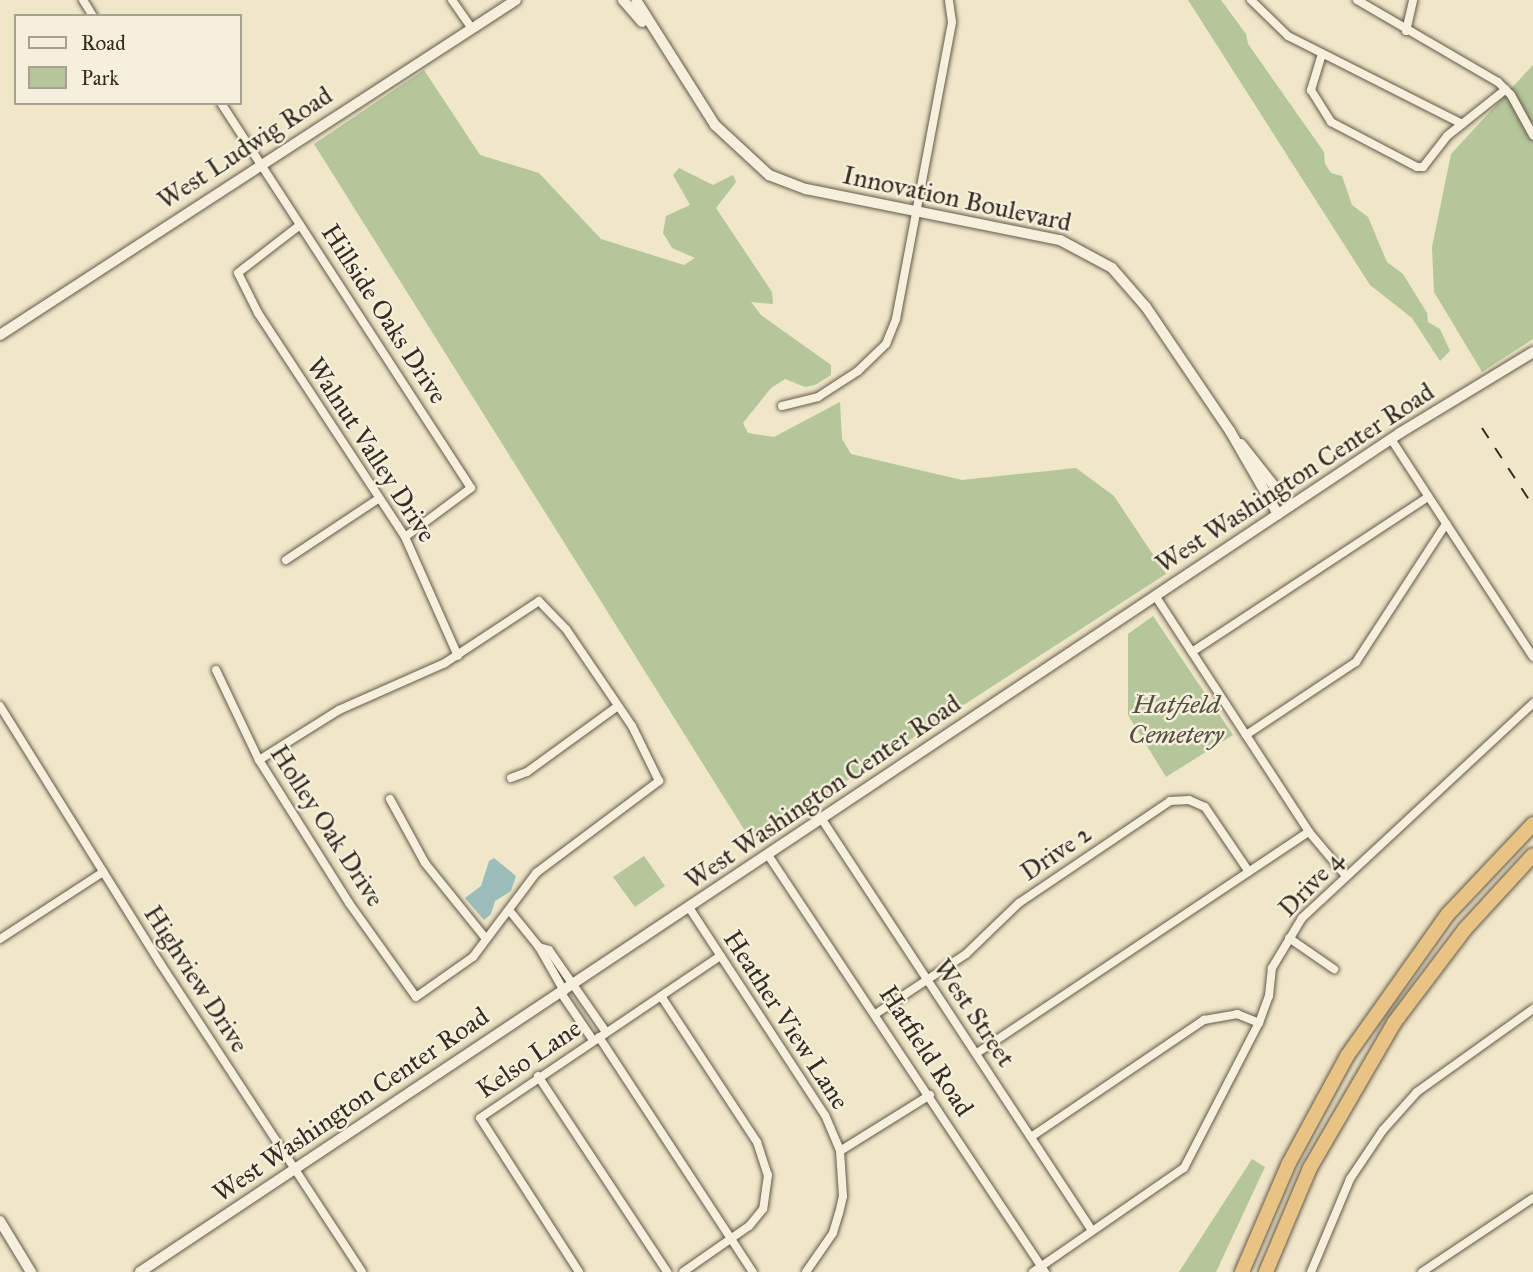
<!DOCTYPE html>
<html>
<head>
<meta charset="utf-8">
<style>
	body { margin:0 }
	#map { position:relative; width:1533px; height:1272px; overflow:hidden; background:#f0e6c8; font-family:"IM FELL Great Primer",serif }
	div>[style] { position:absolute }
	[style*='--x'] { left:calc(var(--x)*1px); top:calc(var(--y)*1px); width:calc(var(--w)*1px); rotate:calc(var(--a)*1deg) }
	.green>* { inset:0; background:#b4c69a }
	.water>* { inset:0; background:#9bbebb }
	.roads { filter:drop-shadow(0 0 2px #635a4c) drop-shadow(0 0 2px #635a4c) }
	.street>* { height:8px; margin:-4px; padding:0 4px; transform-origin:4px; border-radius:4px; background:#f5efdb }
	.secondary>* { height:10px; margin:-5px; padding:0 5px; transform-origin:5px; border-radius:5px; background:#f5efdb }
	.highway>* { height:14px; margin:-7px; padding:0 7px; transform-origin:7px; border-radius:7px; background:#e8c384 }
	.rail>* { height:2px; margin-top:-1px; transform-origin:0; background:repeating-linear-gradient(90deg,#342b22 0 12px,transparent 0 24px) }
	span { translate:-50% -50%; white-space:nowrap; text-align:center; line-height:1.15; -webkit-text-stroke:5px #f5efdb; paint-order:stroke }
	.street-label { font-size:26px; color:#342b22 }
	.park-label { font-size:26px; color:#545240; font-style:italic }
	.legend { position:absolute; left:14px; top:14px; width:228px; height:91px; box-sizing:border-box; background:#f5efdb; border:2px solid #a8a191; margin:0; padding:9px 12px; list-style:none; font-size:21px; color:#342b22 }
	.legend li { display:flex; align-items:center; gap:14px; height:35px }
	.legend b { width:35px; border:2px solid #a8a191 }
</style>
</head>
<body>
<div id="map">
	<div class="green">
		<i style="clip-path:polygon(1188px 0,1221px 0,1246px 34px,1248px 44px,1324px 152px,1325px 164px,1331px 173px,1342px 176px,1352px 205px,1368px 217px,1387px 262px,1403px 274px,1427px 313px,1428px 322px,1440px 329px,1450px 351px,1440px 361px,1412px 318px,1370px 285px)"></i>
		<i style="clip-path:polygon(1533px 65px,1533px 339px,1482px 372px,1434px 292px,1432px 247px,1451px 154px)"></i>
		<i style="clip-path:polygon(424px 70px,480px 155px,539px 173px,601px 239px,684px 265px,695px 258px,672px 248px,663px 233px,666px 216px,690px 205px,673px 175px,679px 168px,713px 185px,733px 175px,736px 182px,716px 208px,772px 292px,773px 304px,751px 302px,761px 315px,831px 365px,831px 375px,815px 385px,805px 387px,785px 379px,771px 388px,743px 423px,748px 433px,774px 437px,840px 402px,842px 439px,851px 454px,962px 480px,1076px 468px,1114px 496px,1166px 574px,752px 842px,314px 144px)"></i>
		<i style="clip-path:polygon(1153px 616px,1233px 735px,1166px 777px,1128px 715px,1128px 634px)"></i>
		<i style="clip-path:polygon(644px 856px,665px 886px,635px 907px,613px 877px)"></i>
		<i style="clip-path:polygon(1252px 1159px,1265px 1167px,1216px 1272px,1179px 1272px)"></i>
	</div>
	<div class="water">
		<i style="clip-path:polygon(494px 858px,516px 876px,511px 891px,495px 901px,491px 914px,484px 920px,465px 898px,481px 886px,489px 861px)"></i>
	</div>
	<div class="roads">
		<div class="street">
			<i style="--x:83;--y:0;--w:19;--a:58"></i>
			<i style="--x:452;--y:0;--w:35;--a:55"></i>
			<i style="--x:1251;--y:0;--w:52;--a:44.2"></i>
			<i style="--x:1288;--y:36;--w:195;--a:26.8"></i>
			<i style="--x:1357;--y:0;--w:163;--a:30.2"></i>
			<i style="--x:1498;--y:82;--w:18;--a:45"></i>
			<i style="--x:1511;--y:95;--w:46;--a:61.2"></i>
			<i style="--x:1406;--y:31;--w:32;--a:-77"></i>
			<i style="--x:1322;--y:54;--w:38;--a:107"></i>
			<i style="--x:1311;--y:90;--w:38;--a:58"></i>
			<i style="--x:1331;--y:122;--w:97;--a:27.6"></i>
			<i style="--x:1417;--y:167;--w:6;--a:0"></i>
			<i style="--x:1423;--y:167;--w:39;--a:-52"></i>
			<i style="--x:1447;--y:136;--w:75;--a:-38.5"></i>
			<i style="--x:221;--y:103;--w:459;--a:57"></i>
			<i style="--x:471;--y:488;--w:82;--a:143.4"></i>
			<i style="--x:300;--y:225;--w:78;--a:142.3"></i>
			<i style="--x:238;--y:273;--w:45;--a:63.4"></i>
			<i style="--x:258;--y:313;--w:268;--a:56.7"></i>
			<i style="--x:405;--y:537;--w:130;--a:66"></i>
			<i style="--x:782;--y:406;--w:37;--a:-14"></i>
			<i style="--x:818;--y:397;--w:48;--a:-33"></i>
			<i style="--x:858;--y:371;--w:39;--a:-44"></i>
			<i style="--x:886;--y:344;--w:27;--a:-68"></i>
			<i style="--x:896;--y:319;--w:302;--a:-79.3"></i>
			<i style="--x:952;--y:22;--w:22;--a:-98"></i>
			<i style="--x:1391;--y:439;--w:260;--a:56.9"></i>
			<i style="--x:286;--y:560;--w:110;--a:-33.5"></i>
			<i style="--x:1156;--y:597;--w:280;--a:56.9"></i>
			<i style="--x:1309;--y:832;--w:57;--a:49.9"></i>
			<i style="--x:1192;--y:652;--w:282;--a:-33.3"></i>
			<i style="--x:216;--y:670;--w:100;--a:64.5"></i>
			<i style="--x:259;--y:760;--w:169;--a:57.8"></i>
			<i style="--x:349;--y:903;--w:115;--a:54.5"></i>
			<i style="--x:416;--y:997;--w:70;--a:-35.1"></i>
			<i style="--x:473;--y:957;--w:105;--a:-53.1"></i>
			<i style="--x:536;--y:873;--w:154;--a:-36.8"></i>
			<i style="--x:659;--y:781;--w:61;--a:-116.1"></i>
			<i style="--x:632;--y:726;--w:117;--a:-124.2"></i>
			<i style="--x:566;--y:629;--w:39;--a:-134"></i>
			<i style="--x:539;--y:601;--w:113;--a:146.6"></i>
			<i style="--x:445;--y:663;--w:116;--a:156.1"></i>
			<i style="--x:339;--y:710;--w:94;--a:148"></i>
			<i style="--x:0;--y:706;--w:303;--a:58.1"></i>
			<i style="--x:160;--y:963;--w:369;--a:56.8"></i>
			<i style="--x:1246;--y:735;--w:132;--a:-33.6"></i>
			<i style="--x:1356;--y:662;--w:165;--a:-56.9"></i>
			<i style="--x:511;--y:778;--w:17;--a:-21"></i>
			<i style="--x:527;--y:772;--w:112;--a:-36"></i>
			<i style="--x:390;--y:799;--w:73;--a:61.3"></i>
			<i style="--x:425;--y:863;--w:97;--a:51.2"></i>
			<i style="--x:821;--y:818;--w:493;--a:56.7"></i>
			<i style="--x:768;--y:855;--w:501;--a:56.41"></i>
			<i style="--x:690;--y:909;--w:246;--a:56.8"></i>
			<i style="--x:825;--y:1115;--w:39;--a:67"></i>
			<i style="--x:840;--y:1151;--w:45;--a:86.2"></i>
			<i style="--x:843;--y:1196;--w:17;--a:103"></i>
			<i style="--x:839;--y:1213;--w:21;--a:107"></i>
			<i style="--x:833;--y:1233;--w:47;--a:124.7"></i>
			<i style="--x:509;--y:910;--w:48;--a:51"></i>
			<i style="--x:539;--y:947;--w:51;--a:60.4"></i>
			<i style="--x:1289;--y:938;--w:55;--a:34.6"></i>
			<i style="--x:0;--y:939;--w:123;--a:-33"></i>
			<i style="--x:539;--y:947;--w:10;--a:17"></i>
			<i style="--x:549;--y:950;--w:100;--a:55.2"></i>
			<i style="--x:561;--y:993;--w:57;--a:55.8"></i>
			<i style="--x:661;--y:996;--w:175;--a:56.7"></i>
			<i style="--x:757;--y:1142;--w:35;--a:72"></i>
			<i style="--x:768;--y:1175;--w:34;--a:98"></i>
			<i style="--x:763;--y:1209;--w:22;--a:129"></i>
			<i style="--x:749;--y:1226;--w:80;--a:145.1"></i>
			<i style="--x:877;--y:1013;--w:107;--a:-33.5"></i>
			<i style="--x:966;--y:954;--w:74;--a:-43.9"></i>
			<i style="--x:1019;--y:903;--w:182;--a:-34"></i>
			<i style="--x:1170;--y:801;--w:19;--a:-3"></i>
			<i style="--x:1189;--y:800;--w:17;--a:24"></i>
			<i style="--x:1205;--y:807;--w:78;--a:55.9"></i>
			<i style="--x:599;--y:1037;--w:281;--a:56.8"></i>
			<i style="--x:977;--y:1053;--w:399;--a:-33.7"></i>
			<i style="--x:538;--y:1076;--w:235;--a:56.6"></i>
			<i style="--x:1031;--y:1137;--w:209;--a:-34.1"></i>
			<i style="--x:1204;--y:1020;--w:34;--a:-10"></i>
			<i style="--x:1237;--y:1014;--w:24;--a:22"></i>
			<i style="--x:840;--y:1151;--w:106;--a:-31.9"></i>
			<i style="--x:579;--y:1272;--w:183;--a:-122.7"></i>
			<i style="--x:480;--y:1118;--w:290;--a:-34"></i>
			<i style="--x:1033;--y:1272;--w:183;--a:-34.6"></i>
			<i style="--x:1184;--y:1168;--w:163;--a:-62.7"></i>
			<i style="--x:1259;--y:1023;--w:29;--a:-70"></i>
			<i style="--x:1269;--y:996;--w:28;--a:-84"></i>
			<i style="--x:1272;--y:968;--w:58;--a:-59"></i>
			<i style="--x:1302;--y:918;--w:316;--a:-42.9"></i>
			<i style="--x:1311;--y:1272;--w:101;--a:-67.2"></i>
			<i style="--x:1350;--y:1179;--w:59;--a:-56"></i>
			<i style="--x:1383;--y:1130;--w:51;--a:-48.2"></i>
			<i style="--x:1417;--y:1092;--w:143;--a:-35.6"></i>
			<i style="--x:1422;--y:1272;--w:133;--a:-33.7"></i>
		</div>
		<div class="secondary">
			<i style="--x:623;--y:0;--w:29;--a:49"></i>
			<i style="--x:636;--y:0;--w:148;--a:57.7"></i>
			<i style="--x:715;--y:125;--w:74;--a:42.8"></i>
			<i style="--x:769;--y:175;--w:40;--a:21"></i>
			<i style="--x:806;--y:189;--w:259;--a:11.4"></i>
			<i style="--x:1060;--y:240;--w:59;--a:28.3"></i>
			<i style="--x:1112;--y:268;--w:52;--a:48.9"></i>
			<i style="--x:1146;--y:307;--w:150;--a:55.9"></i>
			<i style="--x:1230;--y:431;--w:96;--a:60"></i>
			<i style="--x:0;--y:335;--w:615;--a:-32.99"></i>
			<i style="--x:1241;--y:444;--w:79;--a:51.7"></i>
			<i style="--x:0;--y:1221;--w:60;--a:58.7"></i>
			<i style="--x:140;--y:1272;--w:1514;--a:-33.66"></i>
			<i style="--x:1400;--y:433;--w:156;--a:-31.3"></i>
		</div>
		<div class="highway">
			<i style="--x:1242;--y:1272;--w:119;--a:-66.7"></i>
			<i style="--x:1289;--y:1163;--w:122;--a:-61.5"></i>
			<i style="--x:1347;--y:1056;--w:174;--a:-54.6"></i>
			<i style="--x:1448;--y:914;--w:124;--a:-46.6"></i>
			<i style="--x:1266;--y:1272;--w:113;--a:-67.1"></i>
			<i style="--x:1310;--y:1168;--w:168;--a:-59.9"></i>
			<i style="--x:1394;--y:1023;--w:118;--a:-52.9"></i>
			<i style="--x:1465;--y:929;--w:100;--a:-47.4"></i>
		</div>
	</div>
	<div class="rail">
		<i style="--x:1482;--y:428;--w:93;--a:56.8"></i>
	</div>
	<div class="street-label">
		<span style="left:245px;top:148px;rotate:-33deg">West Ludwig Road</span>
		<span style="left:957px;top:199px;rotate:12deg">Innovation Boulevard</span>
		<span style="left:384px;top:314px;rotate:57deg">Hillside Oaks Drive</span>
		<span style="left:371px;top:450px;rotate:57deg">Walnut Valley Drive</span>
		<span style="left:1295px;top:478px;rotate:-33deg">West Washington Center Road</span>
		<span style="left:823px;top:792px;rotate:-34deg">West Washington Center Road</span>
		<span style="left:327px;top:826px;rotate:57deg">Holley Oak Drive</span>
		<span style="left:1056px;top:853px;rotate:-34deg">Drive 2</span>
		<span style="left:1311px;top:884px;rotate:-46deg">Drive 4</span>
		<span style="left:196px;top:979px;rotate:57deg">Highview Drive</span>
		<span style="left:974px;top:1013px;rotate:56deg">West Street</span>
		<span style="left:786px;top:1020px;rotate:57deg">Heather View Lane</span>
		<span style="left:926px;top:1051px;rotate:57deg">Hatfield Road</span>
		<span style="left:529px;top:1059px;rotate:-34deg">Kelso Lane</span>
		<span style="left:351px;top:1105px;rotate:-34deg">West Washington Center Road</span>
	</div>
	<div class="park-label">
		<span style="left:1176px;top:720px">Hatfield<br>Cemetery</span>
	</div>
	<ul class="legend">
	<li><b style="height:9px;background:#f5efdb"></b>Road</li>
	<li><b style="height:19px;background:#b4c69a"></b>Park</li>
	</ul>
</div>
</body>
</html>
